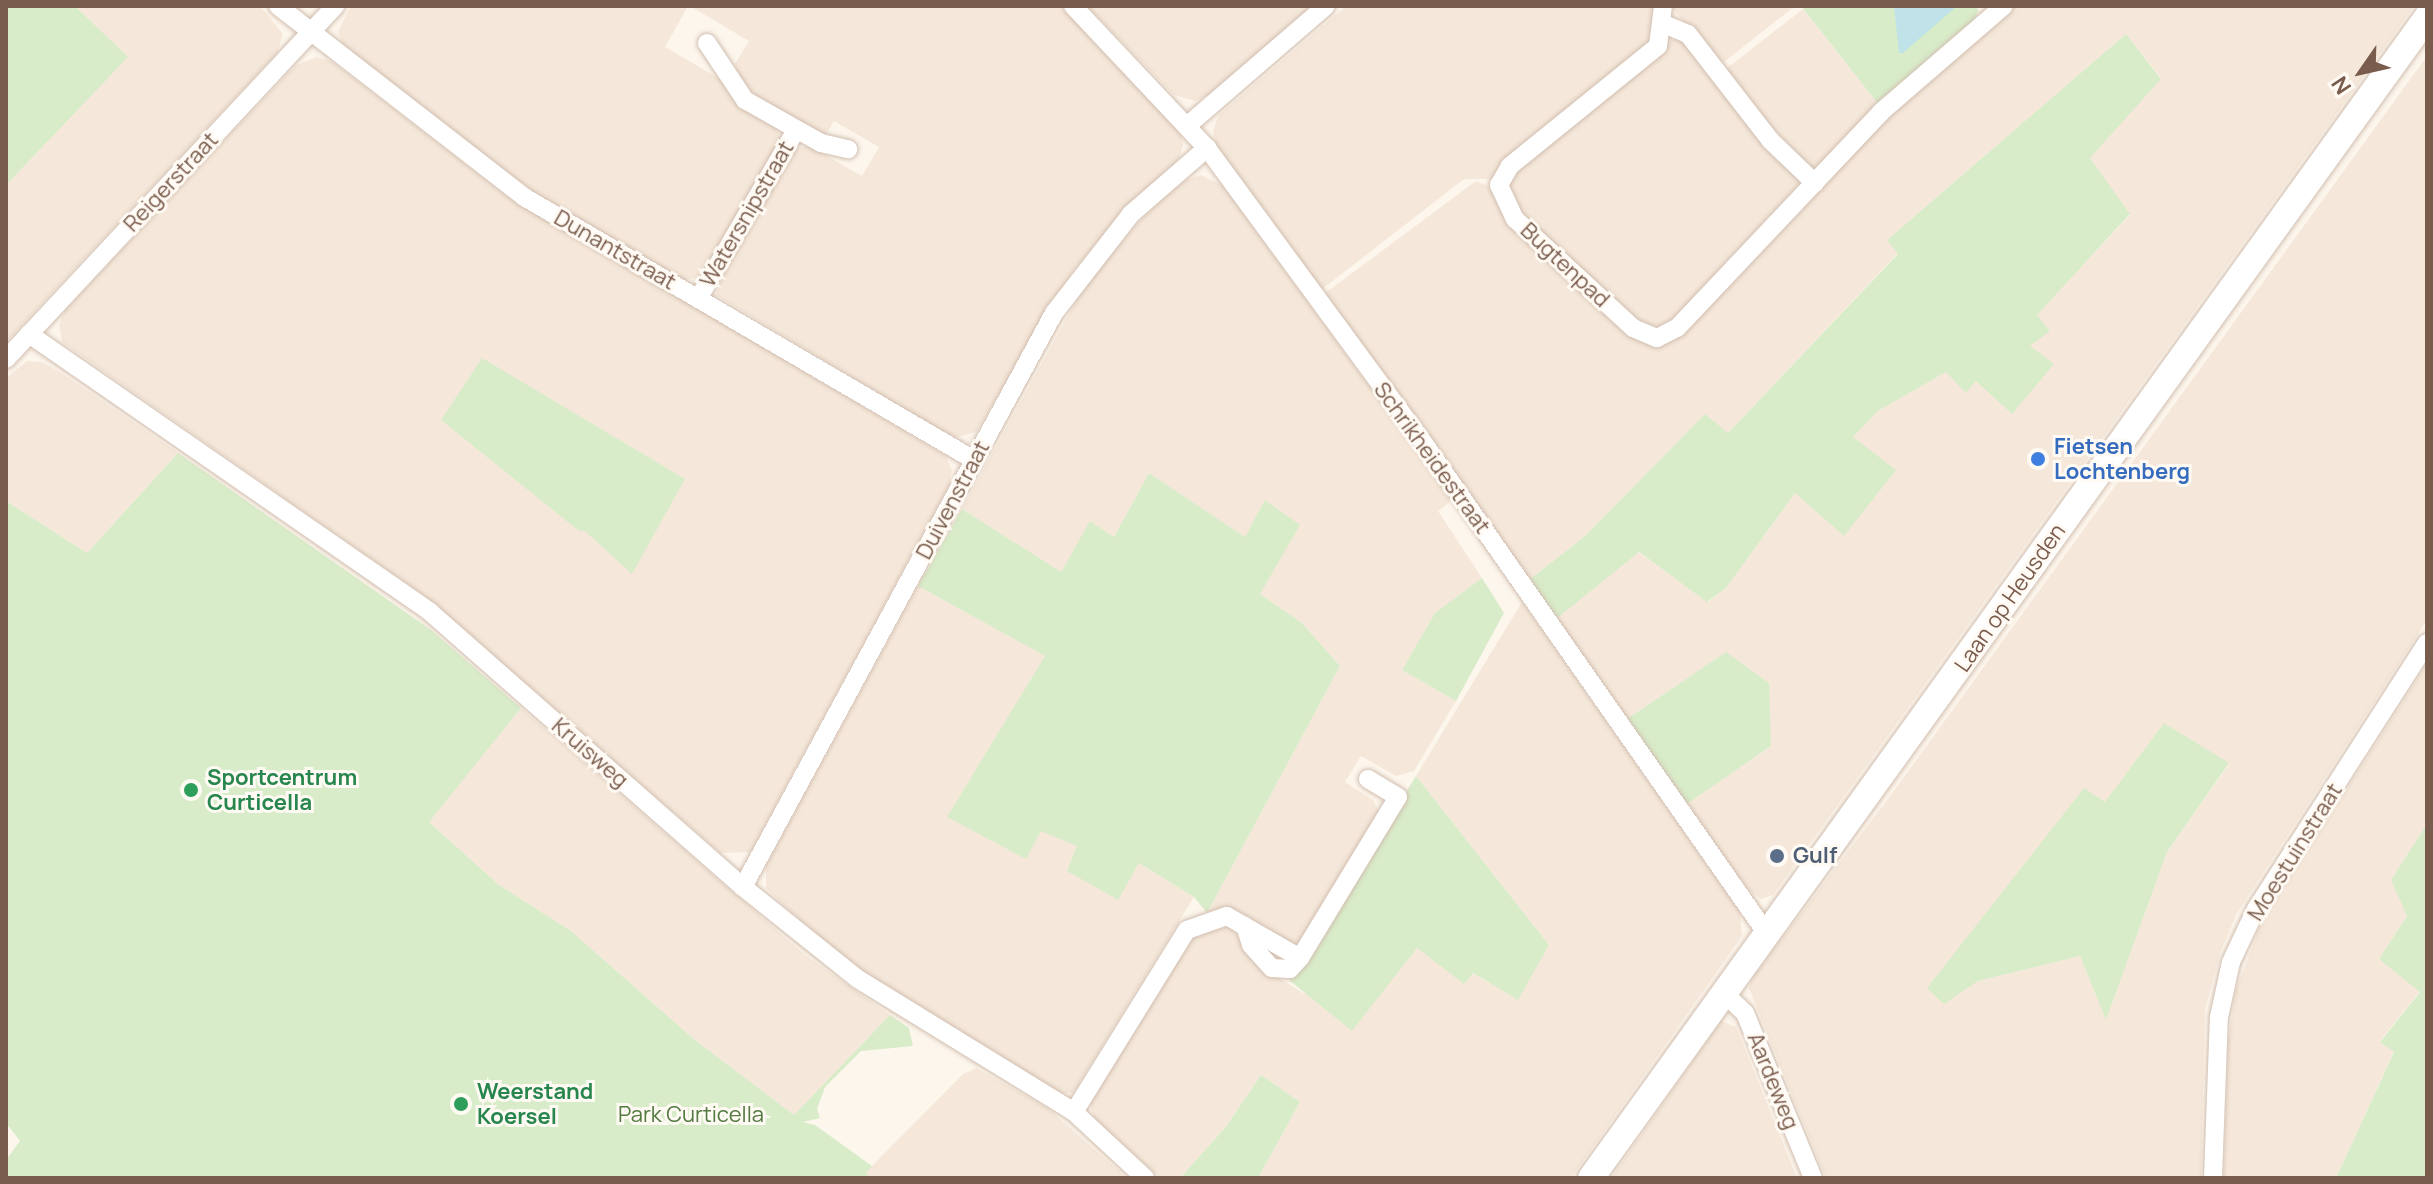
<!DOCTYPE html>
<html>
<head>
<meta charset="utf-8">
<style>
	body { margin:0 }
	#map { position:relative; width:2433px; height:1184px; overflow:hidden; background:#fdf6ec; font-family:Manrope,sans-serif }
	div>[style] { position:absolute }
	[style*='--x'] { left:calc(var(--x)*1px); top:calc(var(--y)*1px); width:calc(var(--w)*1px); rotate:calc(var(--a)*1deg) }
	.residential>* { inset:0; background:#f5e8da }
	.green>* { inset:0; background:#d8ecc9 }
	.water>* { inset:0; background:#bfe3e8 }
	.roads { filter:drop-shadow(0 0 2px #d1beb0) drop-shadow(0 0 2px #d1beb0) }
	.street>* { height:18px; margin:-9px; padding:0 9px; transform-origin:9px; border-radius:9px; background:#fff }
	.secondary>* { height:26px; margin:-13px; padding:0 13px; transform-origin:13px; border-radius:13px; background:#fff }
	.dots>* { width:22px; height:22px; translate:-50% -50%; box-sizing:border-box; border:4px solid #fffaf3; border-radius:50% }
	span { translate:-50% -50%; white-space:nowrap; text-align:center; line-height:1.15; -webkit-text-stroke:6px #fffaf3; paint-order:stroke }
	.street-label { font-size:22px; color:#7a5c4d }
	.shop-label { font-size:22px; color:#366cbe; font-weight:700 }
	.left { translate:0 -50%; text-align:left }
	.leisure-label { font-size:22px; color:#27864d; font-weight:700 }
	.service-label { font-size:22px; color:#4e5e75; font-weight:700 }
	.park-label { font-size:22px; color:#537a41 }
	.frame { position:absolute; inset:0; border:8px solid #7a5c4d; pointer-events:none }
	.north { position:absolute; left:2321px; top:32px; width:80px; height:80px; -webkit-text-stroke:6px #fffaf3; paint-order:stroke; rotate:236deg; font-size:22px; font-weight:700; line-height:32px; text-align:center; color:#7a5c4d }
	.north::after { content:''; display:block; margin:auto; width:28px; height:36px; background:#7a5c4d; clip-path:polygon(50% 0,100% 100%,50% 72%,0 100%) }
</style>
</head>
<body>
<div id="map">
	<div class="residential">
		<i style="clip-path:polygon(75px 6px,260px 6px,283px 34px,277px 53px,6px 342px,6px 185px,127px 57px)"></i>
		<i style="clip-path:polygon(351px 6px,688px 6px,665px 47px,725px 82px,734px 101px,775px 126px,781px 139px,702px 277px,684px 280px,507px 176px,344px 49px,338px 31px)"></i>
		<i style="clip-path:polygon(690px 6px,1060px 6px,1180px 130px,1183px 145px,1177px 163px,1126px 209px,1073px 271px,976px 432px,957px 437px,945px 433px,716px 295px,725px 267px,794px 149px,809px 146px,862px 176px,879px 147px,834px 121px,824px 138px,745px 91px,735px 64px,749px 41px)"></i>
		<i style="clip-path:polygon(1087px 6px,1312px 6px,1210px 94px,1195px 101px,1174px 95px)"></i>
		<i style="clip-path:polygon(1346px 6px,1657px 6px,1655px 37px,1494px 179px,1464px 179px,1321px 290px,1216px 146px,1213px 130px,1219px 115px)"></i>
		<i style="clip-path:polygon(1671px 6px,1795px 6px,1719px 66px)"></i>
		<i style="clip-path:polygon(2015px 6px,2414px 6px,1790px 871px,1773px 895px,1761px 899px,1745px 887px,1687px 804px,1771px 746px,1726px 652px,1627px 719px,1556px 619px,1638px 552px,1708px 602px,1726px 588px,1795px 493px,1844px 535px,1852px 437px,1878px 411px,1946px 372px,1976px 380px,2012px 414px,2036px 315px,2130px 215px,2089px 158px,2161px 78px,2126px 34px,1887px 240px,1898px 253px,1727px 434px,1705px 414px,1584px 537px,1529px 580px,1324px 294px,1476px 181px,1493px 188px,1503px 215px,1632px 336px,1652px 344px,1879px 124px)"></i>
		<i style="clip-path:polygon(1803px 9px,1879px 105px,1812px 171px,1722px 72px)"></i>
		<i style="clip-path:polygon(1680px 38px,1802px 181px,1665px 329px,1645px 329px,1526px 220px,1506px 191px,1518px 169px,1667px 42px)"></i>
		<i style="clip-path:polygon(evenodd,2427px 56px,2427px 620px,2237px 913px,2220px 953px,2205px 1010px,2201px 1178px,1826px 1178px,1749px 988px,1752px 978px,1891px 795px,2427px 56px,2229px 764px,2167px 852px,2106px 1019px,2080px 956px,1978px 981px,2083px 789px,2105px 802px,2229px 764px)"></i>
		<i style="clip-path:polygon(316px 57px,331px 61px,505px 195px,946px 456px,952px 471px,948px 487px,750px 852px,721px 853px,407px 584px,62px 342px,59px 325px,65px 310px,295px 66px)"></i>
		<i style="clip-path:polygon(1201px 175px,1223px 186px,1452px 500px,1438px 511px,1482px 578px,1435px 613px,1402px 670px,1456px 701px,1414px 771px,1396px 776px,1361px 756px,1345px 782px,1373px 800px,1380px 814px,1300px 950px,1207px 913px,1340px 666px,1302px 623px,1260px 594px,1245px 537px,1149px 473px,1114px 537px,1061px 573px,962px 509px,1086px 283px,1145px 215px,1183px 181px)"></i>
		<i style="clip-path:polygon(27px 361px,42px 362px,63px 374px,178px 453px,87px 553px,6px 501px,6px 378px)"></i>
		<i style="clip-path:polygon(918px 586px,1046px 656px,948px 817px,1026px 858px,1041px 830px,1078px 846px,1117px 899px,1139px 863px,1194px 897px,1073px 1093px,1059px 1093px,879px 984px,818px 938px,766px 888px,766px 866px)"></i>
		<i style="clip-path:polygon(1522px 602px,1740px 912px,1742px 936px,1571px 1178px,1258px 1178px,1300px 1102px,1261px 1075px,1225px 1128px,1180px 1178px,1160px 1178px,1094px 1118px,1090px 1102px,1188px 936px,1229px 927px,1269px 972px,1305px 994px,1417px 948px,1464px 983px,1472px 973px,1517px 999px,1549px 945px,1416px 776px)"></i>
		<i style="clip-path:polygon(2427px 664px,2427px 824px,2392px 880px,2407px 916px,2379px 959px,2420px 991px,2380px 1041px,2394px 1051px,2336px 1178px,2224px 1178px,2228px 1043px,2236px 990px,2261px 924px)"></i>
		<i style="clip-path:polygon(521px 708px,805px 955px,890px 1015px,794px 1115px,696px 1041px,571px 931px,499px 885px,428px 821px)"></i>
		<i style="clip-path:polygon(1721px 1021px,1736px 1027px,1797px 1178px,1611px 1178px)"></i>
		<i style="clip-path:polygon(976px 1068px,1047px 1108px,1127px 1178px,871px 1178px,865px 1173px,963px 1074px)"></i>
	</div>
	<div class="green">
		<i style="clip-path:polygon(6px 6px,75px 6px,128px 57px,6px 185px)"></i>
		<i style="clip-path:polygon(1801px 6px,1977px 6px,1978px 11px,1975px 19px,1879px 105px)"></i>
		<i style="clip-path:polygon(2126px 34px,2161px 79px,2090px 158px,2130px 214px,2037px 315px,2050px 331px,2030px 346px,2054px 364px,2012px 414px,1976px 381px,1966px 393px,1946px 372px,1878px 411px,1853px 437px,1896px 470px,1844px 536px,1795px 493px,1726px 588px,1707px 602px,1639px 552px,1556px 619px,1529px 580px,1584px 537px,1705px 414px,1728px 433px,1898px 254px,1887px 240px)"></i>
		<i style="clip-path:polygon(482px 358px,685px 479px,632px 574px,585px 531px,579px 531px,441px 420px)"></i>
		<i style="clip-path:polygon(178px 453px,431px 630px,521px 708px,429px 822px,499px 885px,571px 931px,696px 1041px,794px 1115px,890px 1015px,909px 1028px,913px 1046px,861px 1051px,825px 1087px,817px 1109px,820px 1118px,803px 1122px,815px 1125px,872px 1166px,866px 1173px,871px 1178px,6px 1178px,6px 1160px,20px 1141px,6px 1123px,6px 501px,87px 553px)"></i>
		<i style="clip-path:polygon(1149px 473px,1245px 537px,1265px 500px,1300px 525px,1260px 594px,1302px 623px,1340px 666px,1207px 913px,1194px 897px,1139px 863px,1118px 900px,1067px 871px,1077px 846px,1041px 831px,1026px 859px,947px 817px,1045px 656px,918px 586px,962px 509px,1061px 572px,1090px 521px,1114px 537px)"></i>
		<i style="clip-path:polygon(1482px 578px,1504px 613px,1456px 701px,1402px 670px,1435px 613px)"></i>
		<i style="clip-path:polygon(1726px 652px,1769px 683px,1771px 746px,1687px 804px,1627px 719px)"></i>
		<i style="clip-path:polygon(2164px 723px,2229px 763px,2167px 852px,2106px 1020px,2080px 956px,1978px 981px,1944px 1004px,1927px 988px,2084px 788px,2105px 802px)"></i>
		<i style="clip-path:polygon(1416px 776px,1549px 945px,1518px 1000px,1473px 973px,1464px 984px,1417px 948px,1352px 1031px,1289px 980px)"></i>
		<i style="clip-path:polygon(2427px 824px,2427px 1178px,2336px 1178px,2394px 1052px,2380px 1042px,2420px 992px,2379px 959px,2407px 916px,2391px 880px)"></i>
		<i style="clip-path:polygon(1261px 1075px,1300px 1102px,1258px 1178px,1180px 1178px,1225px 1128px)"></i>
	</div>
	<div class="water">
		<i style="clip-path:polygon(1894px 6px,1957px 6px,1903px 53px,1899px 53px)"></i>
	</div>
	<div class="roads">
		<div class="street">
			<i style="--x:278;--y:6;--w:311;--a:37.8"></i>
			<i style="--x:524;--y:197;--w:521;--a:30.3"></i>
			<i style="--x:1073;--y:6;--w:195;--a:46.7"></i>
			<i style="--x:1207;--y:148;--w:372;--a:53.7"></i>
			<i style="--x:1427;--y:448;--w:590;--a:55.02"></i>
			<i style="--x:1663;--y:6;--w:40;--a:97.1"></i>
			<i style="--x:1658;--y:46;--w:191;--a:141"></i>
			<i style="--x:1510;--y:166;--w:22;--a:120"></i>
			<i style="--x:1499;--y:185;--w:38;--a:65"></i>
			<i style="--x:1515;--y:219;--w:161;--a:42.7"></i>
			<i style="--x:1633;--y:328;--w:26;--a:23"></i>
			<i style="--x:1657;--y:338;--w:22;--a:-27"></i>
			<i style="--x:1677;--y:328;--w:297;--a:-46.6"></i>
			<i style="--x:1881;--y:112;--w:162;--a:-40.8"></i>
			<i style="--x:1664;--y:24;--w:26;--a:23"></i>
			<i style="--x:1688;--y:34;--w:135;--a:52.2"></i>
			<i style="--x:1771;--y:141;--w:61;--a:43.7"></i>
			<i style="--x:707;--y:43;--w:69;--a:56.3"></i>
			<i style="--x:745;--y:100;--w:87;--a:29.5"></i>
			<i style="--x:821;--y:143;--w:28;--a:13"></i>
			<i style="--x:1188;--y:125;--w:182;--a:-40.8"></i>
			<i style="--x:698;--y:299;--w:195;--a:-59.9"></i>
			<i style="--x:29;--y:334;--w:488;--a:34.7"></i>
			<i style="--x:430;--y:612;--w:417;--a:41.3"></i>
			<i style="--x:743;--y:887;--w:147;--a:38.7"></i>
			<i style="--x:858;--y:979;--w:254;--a:31.6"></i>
			<i style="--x:1074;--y:1112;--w:97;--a:42.9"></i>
			<i style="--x:6;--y:359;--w:483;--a:-47"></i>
			<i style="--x:743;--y:887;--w:653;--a:-61.55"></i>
			<i style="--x:1054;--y:313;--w:125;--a:-52.1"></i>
			<i style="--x:1131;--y:214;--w:101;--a:-41"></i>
			<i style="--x:1245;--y:926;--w:20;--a:72"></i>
			<i style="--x:1251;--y:945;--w:31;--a:48"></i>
			<i style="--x:1272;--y:968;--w:18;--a:3"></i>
			<i style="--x:1290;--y:969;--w:15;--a:-48"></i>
			<i style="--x:1300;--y:958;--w:188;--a:-58.7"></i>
			<i style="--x:1398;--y:797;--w:35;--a:-149"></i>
			<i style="--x:1723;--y:992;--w:30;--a:44"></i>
			<i style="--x:1745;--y:1013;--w:178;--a:67.6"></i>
			<i style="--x:1074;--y:1112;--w:214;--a:-58.2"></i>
			<i style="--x:1187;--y:930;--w:42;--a:-19.3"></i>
			<i style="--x:1227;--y:916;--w:84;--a:29.9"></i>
			<i style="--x:2213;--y:1178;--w:161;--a:-87.9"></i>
			<i style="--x:2219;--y:1017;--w:56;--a:-77.7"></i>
			<i style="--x:2231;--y:962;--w:59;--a:-64.7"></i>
			<i style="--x:2256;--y:909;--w:316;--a:-57.3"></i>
		</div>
		<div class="secondary">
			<i style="--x:1591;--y:1178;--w:1431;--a:-54.24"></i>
		</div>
	</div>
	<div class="dots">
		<i style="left:2038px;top:459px;background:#3f7fe0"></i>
		<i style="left:191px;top:790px;background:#2e9e5b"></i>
		<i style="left:1777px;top:856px;background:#5c6f8a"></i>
		<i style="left:461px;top:1104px;background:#2e9e5b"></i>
	</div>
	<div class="street-label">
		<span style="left:171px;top:182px;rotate:-47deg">Reigerstraat</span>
		<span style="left:747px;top:214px;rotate:-60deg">Watersnipstraat</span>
		<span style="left:615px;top:250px;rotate:30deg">Dunantstraat</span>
		<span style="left:1565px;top:265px;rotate:43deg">Bugtenpad</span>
		<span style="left:1432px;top:458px;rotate:54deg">Schrikheidestraat</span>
		<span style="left:953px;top:500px;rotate:-62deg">Duivenstraat</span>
		<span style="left:2010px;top:598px;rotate:-55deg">Laan op Heusden</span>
		<span style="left:590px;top:753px;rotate:41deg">Kruisweg</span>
		<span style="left:2295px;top:852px;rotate:-58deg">Moestuinstraat</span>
		<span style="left:1773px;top:1081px;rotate:68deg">Aardeweg</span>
	</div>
	<div class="shop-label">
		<span class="left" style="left:2054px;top:459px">Fietsen<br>Lochtenberg</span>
	</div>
	<div class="leisure-label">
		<span class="left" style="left:207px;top:790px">Sportcentrum<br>Curticella</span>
		<span class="left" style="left:477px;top:1104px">Weerstand<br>Koersel</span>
	</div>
	<div class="service-label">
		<span class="left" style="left:1793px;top:856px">Gulf</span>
	</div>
	<div class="park-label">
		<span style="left:691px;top:1115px">Park Curticella</span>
	</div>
	<div class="frame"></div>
	<div class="north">N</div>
</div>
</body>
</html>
